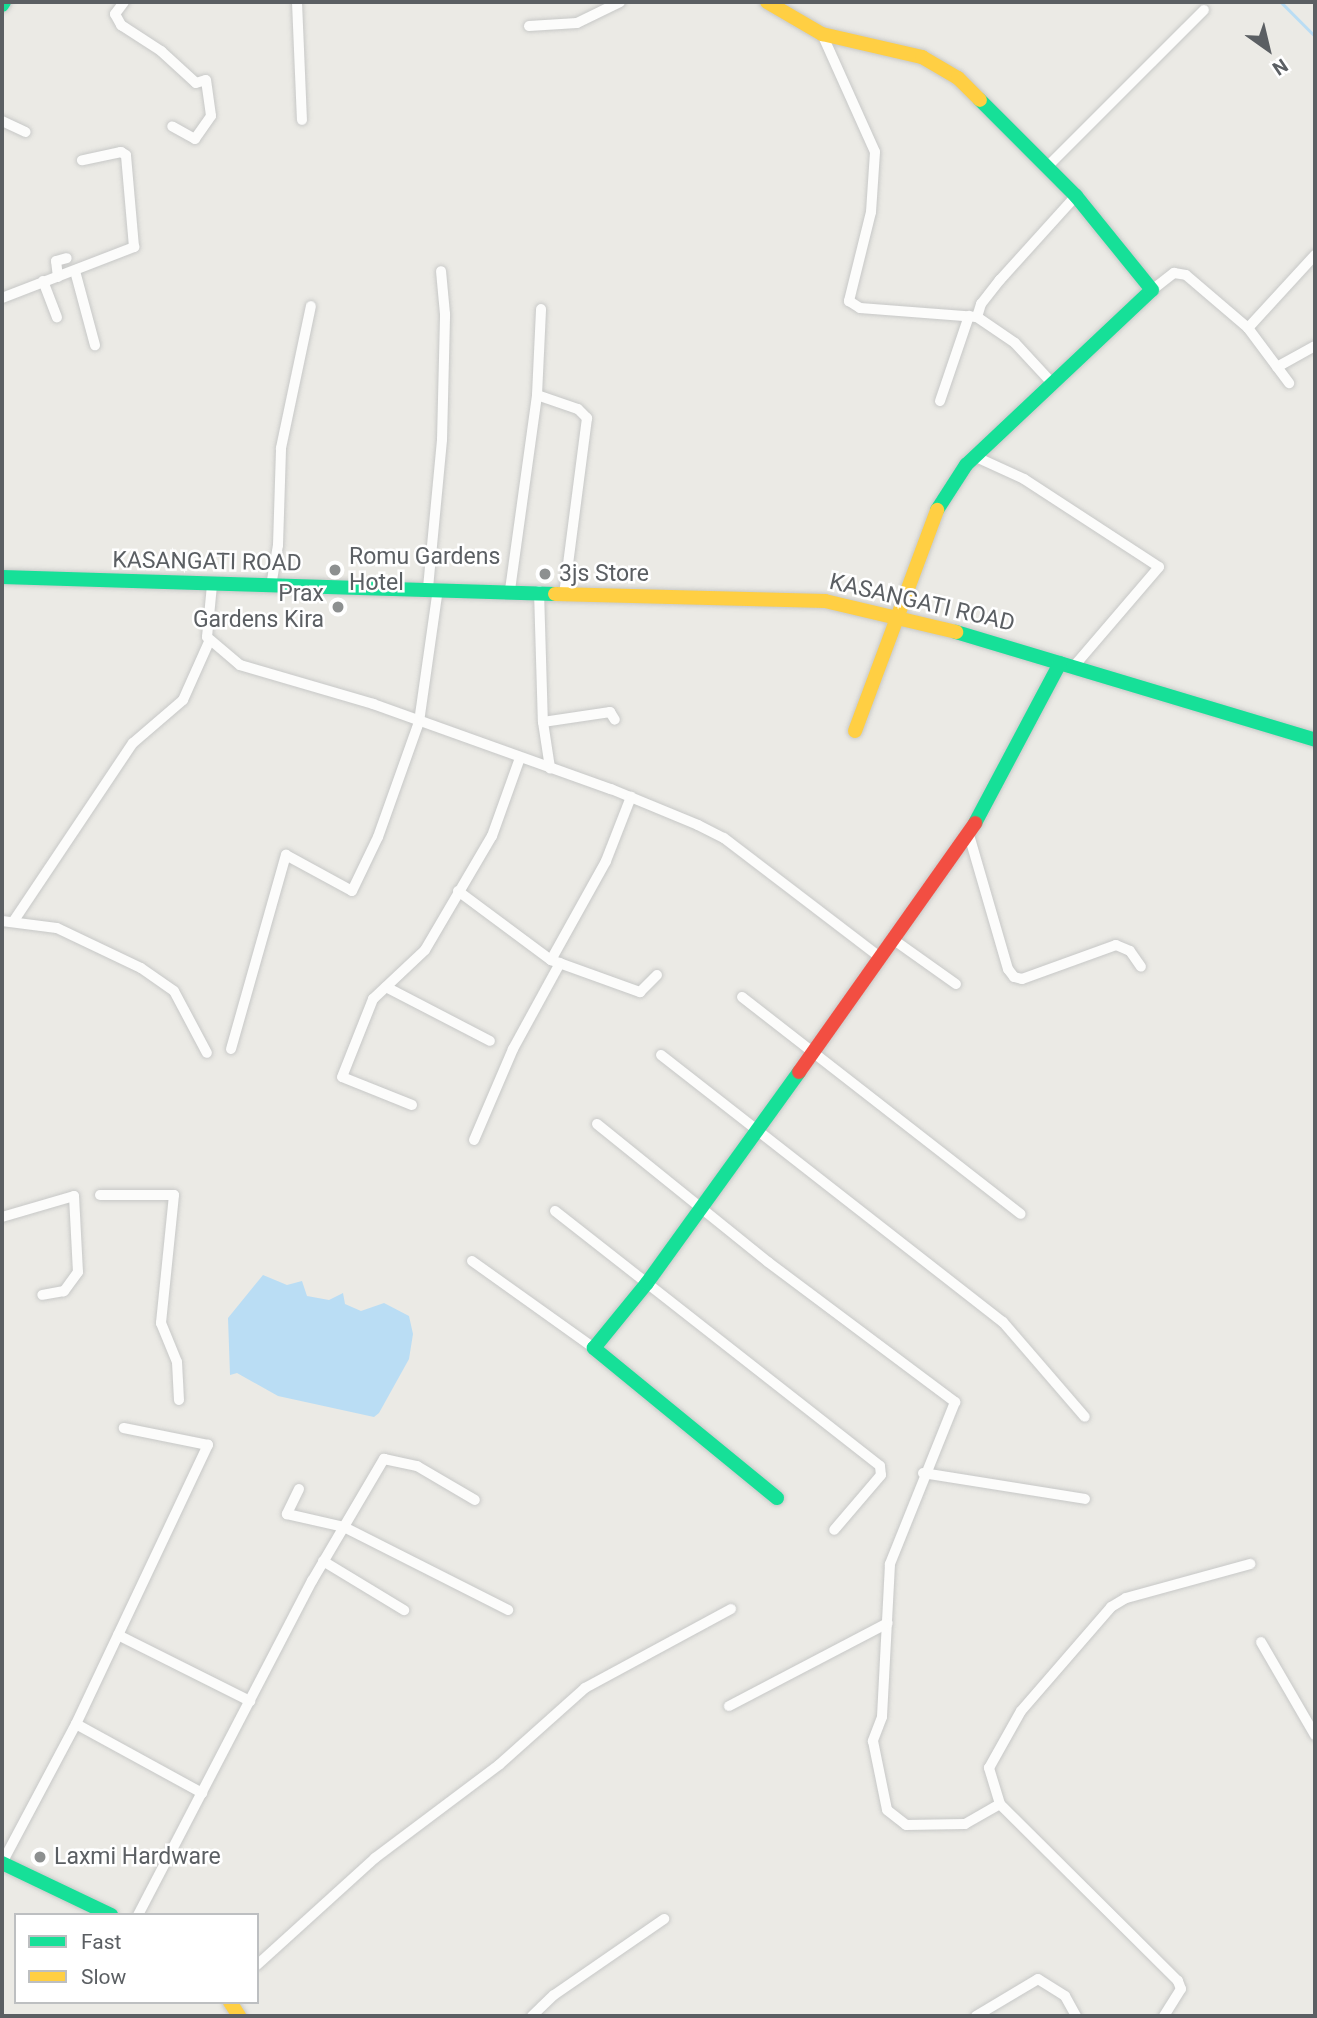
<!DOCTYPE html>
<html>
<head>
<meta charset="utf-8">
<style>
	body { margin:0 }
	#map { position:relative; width:1317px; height:2018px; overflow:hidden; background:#ebeae5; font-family:Roboto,sans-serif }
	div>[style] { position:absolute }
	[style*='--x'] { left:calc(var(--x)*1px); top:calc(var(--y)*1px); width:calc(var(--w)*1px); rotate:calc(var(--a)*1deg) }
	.water>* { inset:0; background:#baddf4 }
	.stream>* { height:2.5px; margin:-1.25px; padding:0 1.25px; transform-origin:1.25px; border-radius:1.25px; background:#baddf4 }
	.roads { filter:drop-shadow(0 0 2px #c7c8c7) drop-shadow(0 0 2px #c7c8c7) }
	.street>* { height:10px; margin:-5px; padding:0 5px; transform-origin:5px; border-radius:5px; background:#fcfcfb }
	.fast>* { height:14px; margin:-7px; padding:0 7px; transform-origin:7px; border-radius:7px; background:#16e098 }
	.slow>* { height:14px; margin:-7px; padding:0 7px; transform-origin:7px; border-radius:7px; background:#ffcf43 }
	.jam>* { height:14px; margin:-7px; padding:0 7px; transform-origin:7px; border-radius:7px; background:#f24e42 }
	.dots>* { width:19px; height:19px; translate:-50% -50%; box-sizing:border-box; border:4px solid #fff; border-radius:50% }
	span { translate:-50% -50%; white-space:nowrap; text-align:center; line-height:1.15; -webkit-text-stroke:5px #fff; paint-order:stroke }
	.poi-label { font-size:23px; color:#5b5f63 }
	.left { translate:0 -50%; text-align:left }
	.right { translate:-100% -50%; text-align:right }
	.street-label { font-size:23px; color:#5b5f63 }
	.frame { position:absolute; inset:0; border:4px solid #5b5f63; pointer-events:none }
	.legend { position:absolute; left:14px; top:1913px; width:245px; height:91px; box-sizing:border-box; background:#fff; border:2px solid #bdbfc1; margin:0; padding:9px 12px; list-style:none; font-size:21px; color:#5b5f63 }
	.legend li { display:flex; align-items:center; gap:14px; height:35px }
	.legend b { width:35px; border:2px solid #bdbfc1 }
	.north { position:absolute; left:1233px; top:14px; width:70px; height:70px; -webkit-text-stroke:5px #fff; paint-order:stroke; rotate:146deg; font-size:19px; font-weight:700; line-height:28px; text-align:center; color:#5b5f63 }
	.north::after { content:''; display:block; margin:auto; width:24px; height:32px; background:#5b5f63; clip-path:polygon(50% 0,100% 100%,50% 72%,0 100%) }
</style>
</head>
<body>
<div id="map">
	<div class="water">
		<i style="clip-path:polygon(263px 1275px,287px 1285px,302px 1281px,307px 1296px,329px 1300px,343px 1293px,345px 1304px,361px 1311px,384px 1303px,409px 1316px,413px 1334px,409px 1359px,379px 1413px,374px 1417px,278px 1396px,237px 1373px,230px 1375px,228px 1318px)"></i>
	</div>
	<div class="stream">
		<i style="--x:1281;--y:2;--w:48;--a:45"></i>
	</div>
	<div class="roads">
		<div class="street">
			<i style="--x:124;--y:2;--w:15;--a:127"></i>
			<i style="--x:115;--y:14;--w:13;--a:61"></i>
			<i style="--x:121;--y:25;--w:48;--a:33"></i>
			<i style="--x:161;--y:51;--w:47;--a:42.4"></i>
			<i style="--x:196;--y:83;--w:10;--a:-17"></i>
			<i style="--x:206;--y:80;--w:36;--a:82"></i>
			<i style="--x:211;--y:116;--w:28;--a:125"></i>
			<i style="--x:195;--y:139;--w:26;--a:-151"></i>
			<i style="--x:297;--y:2;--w:118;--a:87.6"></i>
			<i style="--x:529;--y:26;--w:48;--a:-3.6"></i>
			<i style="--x:577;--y:23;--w:48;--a:-26"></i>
			<i style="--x:822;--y:34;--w:129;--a:65.8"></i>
			<i style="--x:875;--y:152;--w:60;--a:93.8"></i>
			<i style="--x:871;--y:212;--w:92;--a:103.9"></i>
			<i style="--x:849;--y:301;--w:13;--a:32"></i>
			<i style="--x:860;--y:308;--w:117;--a:4.4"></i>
			<i style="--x:977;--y:317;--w:46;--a:34.4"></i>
			<i style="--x:1015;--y:343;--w:56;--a:47.2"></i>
			<i style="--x:2;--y:121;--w:26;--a:25"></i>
			<i style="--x:1047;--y:167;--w:222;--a:-45"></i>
			<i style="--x:75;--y:271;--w:77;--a:74.9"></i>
			<i style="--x:58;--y:277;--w:16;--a:-97"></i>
			<i style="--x:56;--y:261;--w:11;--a:-15"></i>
			<i style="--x:43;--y:281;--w:39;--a:69"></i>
			<i style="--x:1152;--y:290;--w:28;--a:-38"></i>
			<i style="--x:1174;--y:273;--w:12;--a:9"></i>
			<i style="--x:1186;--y:275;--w:82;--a:40.5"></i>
			<i style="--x:1248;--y:328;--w:69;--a:53.3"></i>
			<i style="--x:2;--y:298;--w:142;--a:-21.1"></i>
			<i style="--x:134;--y:247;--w:92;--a:-95"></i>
			<i style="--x:126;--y:155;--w:6;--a:-149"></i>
			<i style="--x:121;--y:152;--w:40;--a:168"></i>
			<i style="--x:977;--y:317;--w:14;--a:-73"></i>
			<i style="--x:981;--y:304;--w:31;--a:-52"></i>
			<i style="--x:1000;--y:280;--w:113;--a:-47.9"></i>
			<i style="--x:1248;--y:328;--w:99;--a:-47.5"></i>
			<i style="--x:1277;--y:367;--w:43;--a:-28.9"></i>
			<i style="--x:537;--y:395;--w:43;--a:18.9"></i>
			<i style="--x:578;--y:409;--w:13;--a:45"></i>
			<i style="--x:587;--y:418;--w:179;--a:97.4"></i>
			<i style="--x:940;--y:401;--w:90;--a:-71.2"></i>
			<i style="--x:976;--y:457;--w:53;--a:24.6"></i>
			<i style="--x:1024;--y:479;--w:161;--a:33.1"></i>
			<i style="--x:1159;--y:567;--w:130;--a:130.6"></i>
			<i style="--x:212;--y:585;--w:52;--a:95.5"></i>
			<i style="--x:207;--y:637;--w:43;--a:40.3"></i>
			<i style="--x:240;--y:665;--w:139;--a:16.3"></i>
			<i style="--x:373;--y:704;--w:253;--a:19.7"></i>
			<i style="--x:611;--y:789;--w:94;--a:22.5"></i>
			<i style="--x:698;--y:825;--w:29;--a:27"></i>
			<i style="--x:724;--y:838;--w:198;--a:37.4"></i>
			<i style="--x:271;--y:586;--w:42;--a:-80.3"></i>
			<i style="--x:278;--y:545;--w:97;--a:-88.2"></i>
			<i style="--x:281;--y:448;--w:145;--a:-78.1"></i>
			<i style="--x:428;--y:588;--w:149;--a:-84.6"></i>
			<i style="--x:442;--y:440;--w:126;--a:-88.6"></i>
			<i style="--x:445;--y:314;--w:43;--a:-95.3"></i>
			<i style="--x:510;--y:590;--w:197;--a:-82.1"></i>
			<i style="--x:537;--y:395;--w:86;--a:-87.3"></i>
			<i style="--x:539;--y:591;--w:131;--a:88.3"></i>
			<i style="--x:543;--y:722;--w:47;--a:81.3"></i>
			<i style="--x:543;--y:722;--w:68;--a:-8.5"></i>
			<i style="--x:610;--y:712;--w:9;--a:58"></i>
			<i style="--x:969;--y:835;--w:140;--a:73.8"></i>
			<i style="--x:1008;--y:969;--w:10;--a:53"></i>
			<i style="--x:1014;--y:977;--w:8;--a:14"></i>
			<i style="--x:1022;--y:979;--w:100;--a:-19.9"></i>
			<i style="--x:1116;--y:945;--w:15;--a:23"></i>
			<i style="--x:1130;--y:951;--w:19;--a:55"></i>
			<i style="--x:458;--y:891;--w:116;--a:36.6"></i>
			<i style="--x:551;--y:960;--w:95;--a:19.8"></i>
			<i style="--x:640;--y:992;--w:24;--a:-45"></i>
			<i style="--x:15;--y:919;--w:212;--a:-56.2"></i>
			<i style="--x:133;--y:743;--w:66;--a:-40.7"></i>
			<i style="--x:183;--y:700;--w:64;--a:-65.9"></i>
			<i style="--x:2;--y:921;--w:55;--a:7.3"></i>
			<i style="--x:57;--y:928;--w:93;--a:25.5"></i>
			<i style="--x:141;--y:968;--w:40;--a:34.9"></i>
			<i style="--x:174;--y:991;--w:70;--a:62"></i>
			<i style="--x:894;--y:940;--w:76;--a:35.4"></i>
			<i style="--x:551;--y:960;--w:113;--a:-60.9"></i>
			<i style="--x:606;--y:861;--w:69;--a:-68.7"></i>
			<i style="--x:386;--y:987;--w:117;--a:27.4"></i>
			<i style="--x:742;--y:997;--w:353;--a:37.9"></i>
			<i style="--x:231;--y:1049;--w:202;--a:-74.2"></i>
			<i style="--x:286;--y:855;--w:75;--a:28.6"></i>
			<i style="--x:352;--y:891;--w:60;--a:-64.3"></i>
			<i style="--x:378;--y:837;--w:122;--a:-70.4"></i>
			<i style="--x:419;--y:722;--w:134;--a:-81.9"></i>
			<i style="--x:661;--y:1055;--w:434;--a:38"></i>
			<i style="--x:1003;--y:1322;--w:125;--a:49.2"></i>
			<i style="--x:412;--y:1105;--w:75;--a:-158.2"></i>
			<i style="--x:342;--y:1077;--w:84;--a:-68.3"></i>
			<i style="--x:373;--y:999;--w:71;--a:-43.3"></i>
			<i style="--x:425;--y:950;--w:132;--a:-59.6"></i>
			<i style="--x:492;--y:836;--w:83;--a:-70.3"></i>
			<i style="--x:597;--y:1124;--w:220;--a:38.9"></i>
			<i style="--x:768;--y:1262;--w:234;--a:36.8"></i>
			<i style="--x:955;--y:1402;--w:175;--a:111.9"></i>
			<i style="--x:890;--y:1564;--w:153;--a:93"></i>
			<i style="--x:882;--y:1717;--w:26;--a:111"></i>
			<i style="--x:873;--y:1741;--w:70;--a:78.5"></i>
			<i style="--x:887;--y:1810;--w:24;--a:38"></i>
			<i style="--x:906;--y:1825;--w:59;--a:-1"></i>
			<i style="--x:965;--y:1824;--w:40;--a:-29.7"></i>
			<i style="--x:474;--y:1140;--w:99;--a:-66.8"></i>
			<i style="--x:513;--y:1049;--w:98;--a:-61.3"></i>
			<i style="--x:100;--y:1195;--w:74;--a:0"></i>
			<i style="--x:174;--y:1195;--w:129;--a:95.8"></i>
			<i style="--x:161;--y:1323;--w:42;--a:67.7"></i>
			<i style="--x:177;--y:1362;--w:38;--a:87"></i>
			<i style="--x:555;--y:1211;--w:413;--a:38.1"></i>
			<i style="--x:880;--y:1466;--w:9;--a:84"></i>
			<i style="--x:881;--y:1475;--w:72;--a:130.5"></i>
			<i style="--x:2;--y:1217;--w:75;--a:-16.3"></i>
			<i style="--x:74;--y:1196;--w:76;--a:87"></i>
			<i style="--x:78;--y:1272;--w:24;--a:126"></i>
			<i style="--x:64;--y:1291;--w:22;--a:170"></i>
			<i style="--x:472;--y:1261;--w:150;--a:35.5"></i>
			<i style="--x:923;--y:1473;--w:164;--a:9.1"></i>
			<i style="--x:299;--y:1489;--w:28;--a:116"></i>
			<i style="--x:287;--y:1514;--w:58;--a:12.8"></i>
			<i style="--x:344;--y:1527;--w:184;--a:26.8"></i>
			<i style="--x:323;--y:1561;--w:95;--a:31.2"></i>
			<i style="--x:118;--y:1635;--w:148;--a:26.6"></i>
			<i style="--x:1261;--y:1642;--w:108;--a:59.9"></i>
			<i style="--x:729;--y:1706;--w:179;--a:-27.6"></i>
			<i style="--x:76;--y:1724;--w:144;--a:28.7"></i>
			<i style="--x:2;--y:1863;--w:157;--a:-62"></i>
			<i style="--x:76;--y:1724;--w:309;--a:-64.7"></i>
			<i style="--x:208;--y:1445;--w:86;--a:-168.6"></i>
			<i style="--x:138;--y:1915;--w:377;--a:-62.5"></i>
			<i style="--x:312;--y:1581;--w:142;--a:-59.5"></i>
			<i style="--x:384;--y:1459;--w:34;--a:12"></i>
			<i style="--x:417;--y:1466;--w:67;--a:30.4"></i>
			<i style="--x:257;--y:1965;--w:159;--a:-42.2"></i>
			<i style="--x:375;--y:1858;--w:156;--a:-36.9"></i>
			<i style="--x:500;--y:1764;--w:114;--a:-41.8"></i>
			<i style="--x:585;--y:1688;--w:166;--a:-28.4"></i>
			<i style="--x:532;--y:2016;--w:30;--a:-44"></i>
			<i style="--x:554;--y:1995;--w:134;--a:-34.6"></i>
			<i style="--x:976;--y:2016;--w:72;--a:-30.8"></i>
			<i style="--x:1038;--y:1979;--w:32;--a:32"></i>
			<i style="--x:1065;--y:1996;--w:23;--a:61"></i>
			<i style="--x:1164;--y:2016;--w:32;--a:-58"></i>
			<i style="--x:1181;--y:1989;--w:9;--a:-111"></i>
			<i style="--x:1178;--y:1981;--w:251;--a:-135.2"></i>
			<i style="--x:1000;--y:1804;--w:38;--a:-107"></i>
			<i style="--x:989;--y:1768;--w:65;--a:-60.7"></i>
			<i style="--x:1021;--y:1711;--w:138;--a:-49.1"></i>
			<i style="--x:1111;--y:1607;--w:17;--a:-31"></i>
			<i style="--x:1126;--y:1598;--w:129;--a:-15.3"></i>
		</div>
		<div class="fast">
			<i style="--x:2;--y:5;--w:4;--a:-56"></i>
			<i style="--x:937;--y:510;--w:54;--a:-57.2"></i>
			<i style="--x:966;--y:465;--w:255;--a:-43.3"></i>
			<i style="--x:1152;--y:290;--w:121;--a:-129"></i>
			<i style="--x:1076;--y:196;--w:136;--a:-135"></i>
			<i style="--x:2;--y:577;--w:553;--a:1.76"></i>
			<i style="--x:956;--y:632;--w:375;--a:16.7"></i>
			<i style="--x:975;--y:823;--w:181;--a:-62"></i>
			<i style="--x:777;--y:1498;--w:237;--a:-140.7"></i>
			<i style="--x:594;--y:1348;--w:84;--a:-50.8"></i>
			<i style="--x:647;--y:1283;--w:260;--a:-54.2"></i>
			<i style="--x:2;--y:1863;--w:121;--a:25.5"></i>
		</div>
		<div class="slow">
			<i style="--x:767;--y:2;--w:64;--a:30.2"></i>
			<i style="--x:822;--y:34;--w:103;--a:13"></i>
			<i style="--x:922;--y:57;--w:42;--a:30.3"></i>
			<i style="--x:958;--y:78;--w:31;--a:45"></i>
			<i style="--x:555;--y:594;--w:270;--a:1.5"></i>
			<i style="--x:825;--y:601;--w:135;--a:13.3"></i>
			<i style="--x:855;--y:731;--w:236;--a:-69.6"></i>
			<i style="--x:230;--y:2002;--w:17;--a:57"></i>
		</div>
		<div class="jam">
			<i style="--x:799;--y:1072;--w:305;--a:-54.7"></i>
		</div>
	</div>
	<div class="dots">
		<i style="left:335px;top:570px;background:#8d9090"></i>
		<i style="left:545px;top:574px;background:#8d9090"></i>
		<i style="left:338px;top:607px;background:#8d9090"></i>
		<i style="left:40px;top:1857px;background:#8d9090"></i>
	</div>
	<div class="poi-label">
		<span class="left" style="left:349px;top:570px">Romu Gardens<br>Hotel</span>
		<span class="left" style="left:559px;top:574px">3js Store</span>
		<span class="right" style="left:324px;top:607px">Prax<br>Gardens Kira</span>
		<span class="left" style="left:54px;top:1857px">Laxmi Hardware</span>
	</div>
	<div class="street-label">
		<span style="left:207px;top:562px;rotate:1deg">KASANGATI ROAD</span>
		<span style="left:922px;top:603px;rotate:13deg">KASANGATI ROAD</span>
	</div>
	<div class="frame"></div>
	<ul class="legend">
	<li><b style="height:9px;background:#16e098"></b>Fast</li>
	<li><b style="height:9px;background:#ffcf43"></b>Slow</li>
	</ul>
	<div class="north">N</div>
</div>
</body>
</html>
